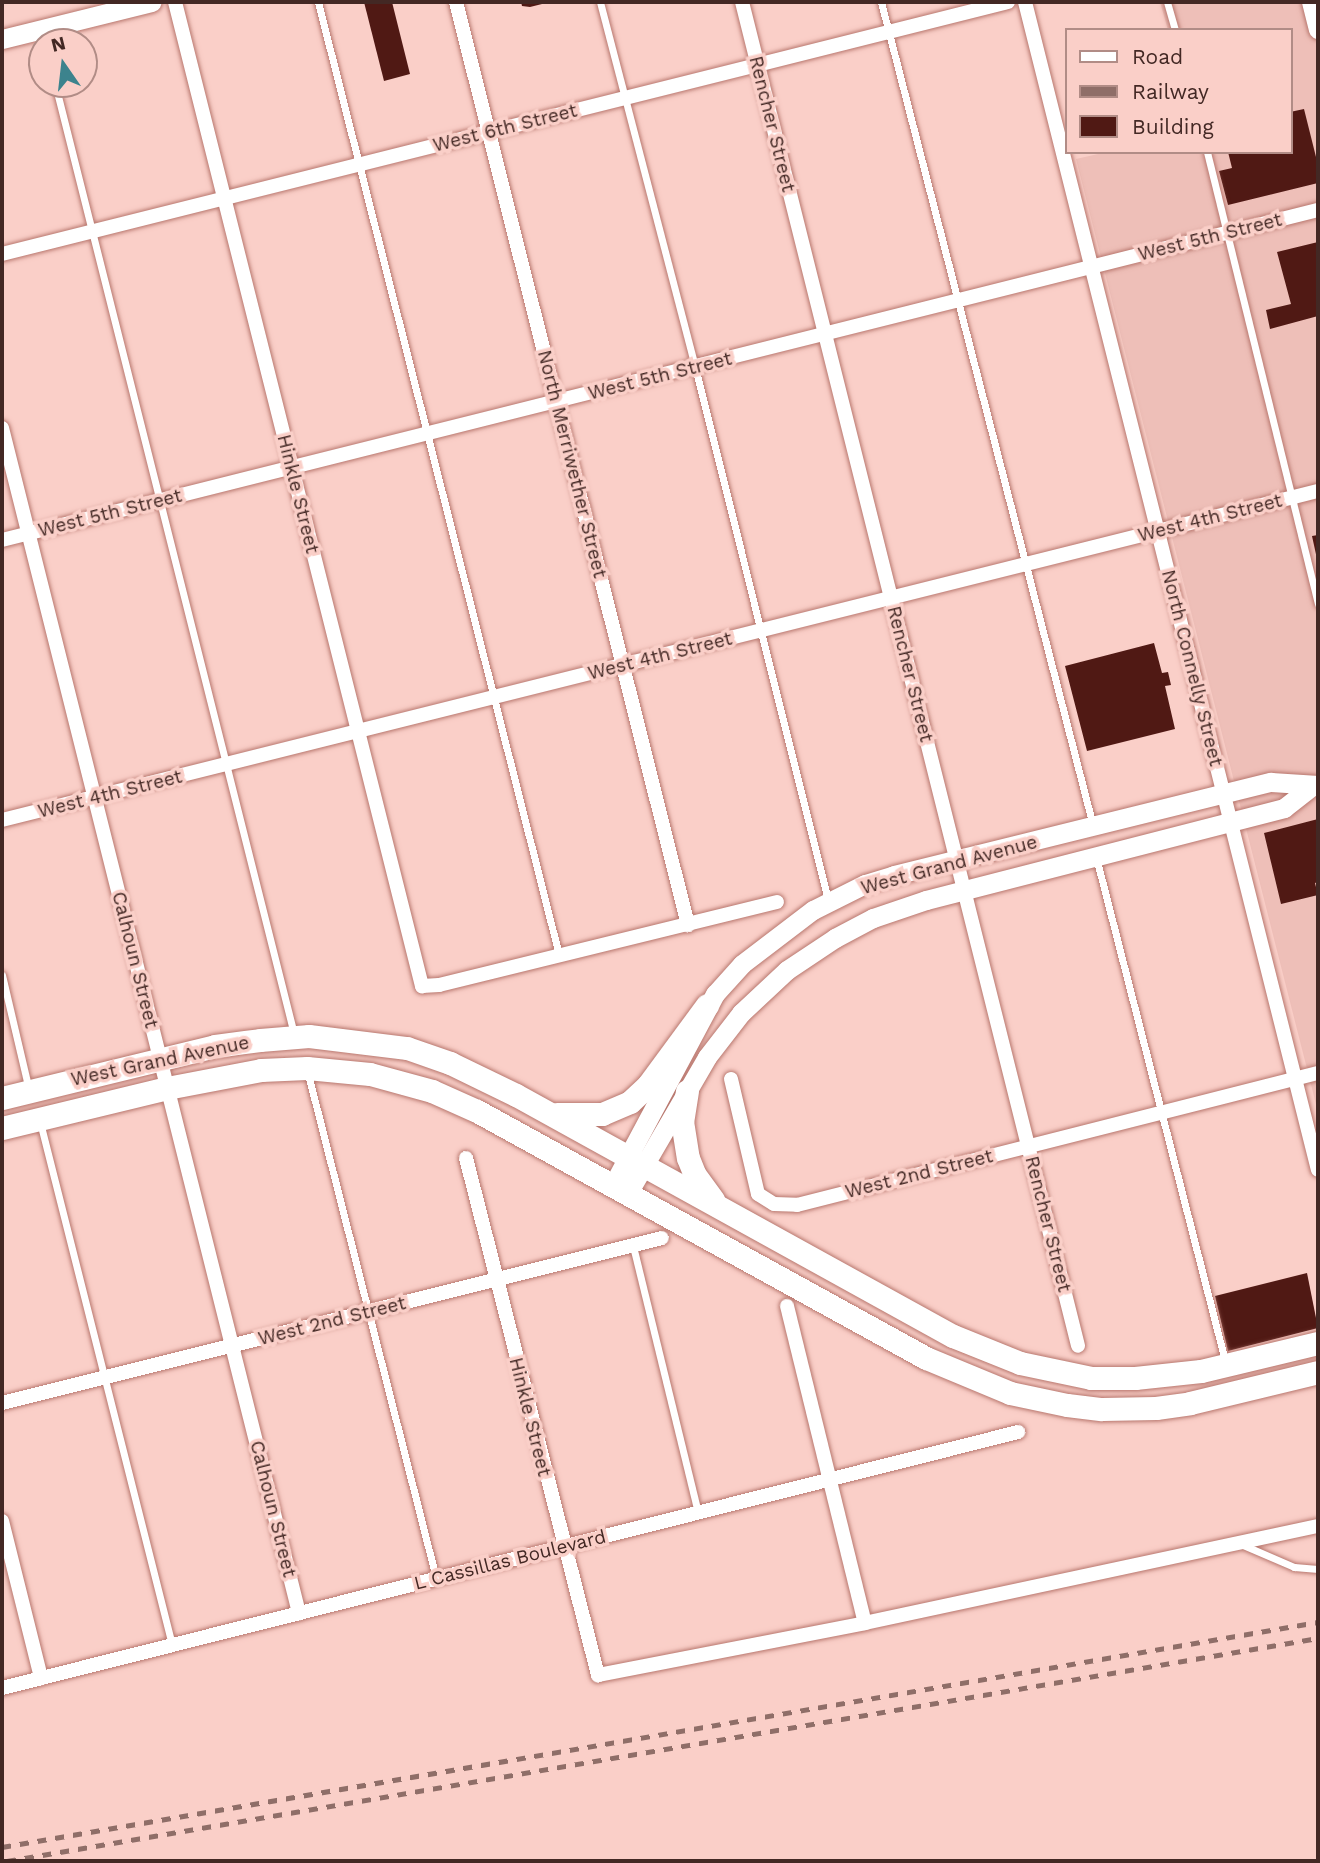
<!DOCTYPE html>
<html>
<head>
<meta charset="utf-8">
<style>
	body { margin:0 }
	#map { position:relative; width:1320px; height:1863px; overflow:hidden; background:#facfc8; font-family:"Work Sans",sans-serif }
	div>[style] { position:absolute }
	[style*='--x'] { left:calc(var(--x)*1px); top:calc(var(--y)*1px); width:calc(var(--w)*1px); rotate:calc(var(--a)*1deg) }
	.built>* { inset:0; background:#eebfb8 }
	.building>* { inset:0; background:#501914 }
	.roads { filter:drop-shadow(0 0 2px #b8776e) drop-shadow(0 0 2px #b8776e) }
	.service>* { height:7px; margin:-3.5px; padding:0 3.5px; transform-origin:3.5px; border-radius:3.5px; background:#fff }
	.minor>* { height:14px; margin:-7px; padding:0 7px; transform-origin:7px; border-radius:7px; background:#fff }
	.tertiary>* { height:18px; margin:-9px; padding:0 9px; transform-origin:9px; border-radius:9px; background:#fff }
	.secondary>* { height:19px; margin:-9.5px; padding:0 9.5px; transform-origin:9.5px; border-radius:9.5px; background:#fff }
	.trunk>* { height:23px; margin:-11.5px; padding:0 11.5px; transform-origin:11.5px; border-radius:11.5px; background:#fff }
	.rail>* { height:4.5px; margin-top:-2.25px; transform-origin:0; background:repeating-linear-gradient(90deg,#8f6e68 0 9px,transparent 0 18px) }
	span { translate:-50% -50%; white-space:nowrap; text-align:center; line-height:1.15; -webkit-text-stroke:7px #facfc8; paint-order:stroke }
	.street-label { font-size:19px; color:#432824 }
	.frame { position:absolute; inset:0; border:4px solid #432824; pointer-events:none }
	.legend { position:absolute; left:1065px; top:28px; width:228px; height:126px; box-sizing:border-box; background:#facfc8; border:2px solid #b18c86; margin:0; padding:9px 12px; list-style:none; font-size:21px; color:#432824 }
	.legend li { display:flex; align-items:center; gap:14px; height:35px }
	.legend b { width:35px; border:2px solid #b18c86 }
	.north { position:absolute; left:28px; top:28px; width:70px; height:70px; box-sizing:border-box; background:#facfc8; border:2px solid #b18c86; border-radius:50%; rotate:346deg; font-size:19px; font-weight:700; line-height:28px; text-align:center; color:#432824 }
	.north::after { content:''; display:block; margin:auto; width:24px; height:32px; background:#3c838d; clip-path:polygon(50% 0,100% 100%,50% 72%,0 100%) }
</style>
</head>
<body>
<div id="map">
	<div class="built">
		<i style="clip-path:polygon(1160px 2px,1318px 2px,1318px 1112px,1076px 159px,1107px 152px,1290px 152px,1290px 30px,1168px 30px)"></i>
	</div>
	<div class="building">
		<i style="clip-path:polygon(364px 2px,392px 2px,410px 74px,384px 81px)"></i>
		<i style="clip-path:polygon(521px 2px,546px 2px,546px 3px,530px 7px,522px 6px)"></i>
		<i style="clip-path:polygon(1304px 109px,1318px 165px,1318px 183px,1228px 205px,1219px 171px,1232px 168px,1228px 152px,1290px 152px,1290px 112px)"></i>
		<i style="clip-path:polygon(1318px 242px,1318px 316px,1270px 329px,1266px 310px,1291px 304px,1277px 252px)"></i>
		<i style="clip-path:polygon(1318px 535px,1318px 559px,1317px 559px,1312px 536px)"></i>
		<i style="clip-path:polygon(1154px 643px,1162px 673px,1168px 672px,1171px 685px,1165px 686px,1175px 729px,1087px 751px,1065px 666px)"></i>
		<i style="clip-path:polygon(1318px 819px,1318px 882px,1315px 883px,1318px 895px,1281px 904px,1264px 833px)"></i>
		<i style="clip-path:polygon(1307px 1273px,1318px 1328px,1228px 1351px,1215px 1296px)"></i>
	</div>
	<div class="roads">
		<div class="service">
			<i style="--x:318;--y:2;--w:983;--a:75.81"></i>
			<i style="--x:600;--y:2;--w:377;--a:75.4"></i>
			<i style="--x:695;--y:367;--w:549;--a:75.99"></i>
			<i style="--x:881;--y:2;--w:851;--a:75.57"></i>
			<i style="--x:1167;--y:2;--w:29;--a:74"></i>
			<i style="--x:55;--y:84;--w:980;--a:75.88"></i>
			<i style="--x:1207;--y:152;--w:465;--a:76.2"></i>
			<i style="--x:1096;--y:857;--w:520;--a:75.64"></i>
			<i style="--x:2;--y:975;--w:118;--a:76.8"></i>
			<i style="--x:307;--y:1070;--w:524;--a:75.75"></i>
			<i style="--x:40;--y:1122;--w:539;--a:75.83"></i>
			<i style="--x:633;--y:1246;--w:274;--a:76.3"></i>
			<i style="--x:1243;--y:1545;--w:56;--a:23.3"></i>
			<i style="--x:1294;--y:1567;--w:24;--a:5"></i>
		</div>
		<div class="minor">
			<i style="--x:175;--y:2;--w:1015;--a:75.91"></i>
			<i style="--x:422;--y:986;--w:17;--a:-3"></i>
			<i style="--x:439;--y:985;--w:348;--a:-13.8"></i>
			<i style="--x:456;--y:2;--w:952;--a:75.89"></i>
			<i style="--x:742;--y:2;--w:1385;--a:75.96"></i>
			<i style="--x:1025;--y:2;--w:1204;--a:75.92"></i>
			<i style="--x:2;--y:254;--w:1037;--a:-14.06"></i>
			<i style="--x:2;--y:428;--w:1222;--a:75.93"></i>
			<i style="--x:2;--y:540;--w:1357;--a:-14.08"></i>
			<i style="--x:2;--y:820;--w:1357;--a:-14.04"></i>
			<i style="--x:731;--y:1079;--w:118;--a:76.8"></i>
			<i style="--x:758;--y:1194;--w:19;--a:32"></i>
			<i style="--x:774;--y:1204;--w:23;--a:2"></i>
			<i style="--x:797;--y:1205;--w:537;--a:-14.22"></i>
			<i style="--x:466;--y:1158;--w:534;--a:75.68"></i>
			<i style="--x:598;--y:1675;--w:272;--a:-11"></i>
			<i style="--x:865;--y:1623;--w:463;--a:-12.1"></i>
			<i style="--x:787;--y:1306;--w:326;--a:76.2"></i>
			<i style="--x:2;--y:1403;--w:680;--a:-14.04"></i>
			<i style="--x:2;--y:1521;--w:162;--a:76"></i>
			<i style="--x:2;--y:1688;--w:1048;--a:-14.14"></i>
		</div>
		<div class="tertiary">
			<i style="--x:1311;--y:2;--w:29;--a:76"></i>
		</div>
		<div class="secondary">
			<i style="--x:2;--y:39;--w:154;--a:-13.9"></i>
			<i style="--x:613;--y:1185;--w:217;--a:-61.9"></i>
			<i style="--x:715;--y:994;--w:40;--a:-48"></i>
			<i style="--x:742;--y:964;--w:89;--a:-37.3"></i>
			<i style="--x:813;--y:910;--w:58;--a:-26.6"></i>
			<i style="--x:865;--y:884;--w:30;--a:-17"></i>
			<i style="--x:894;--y:875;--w:388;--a:-13.9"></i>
			<i style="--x:1271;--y:782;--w:47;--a:3.7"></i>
			<i style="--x:628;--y:1193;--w:157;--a:-59.8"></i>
			<i style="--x:707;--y:1057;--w:56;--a:-52.3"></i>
			<i style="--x:741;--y:1013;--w:63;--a:-43.1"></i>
			<i style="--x:787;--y:970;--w:58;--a:-33.7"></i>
			<i style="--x:835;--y:938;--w:43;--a:-27.8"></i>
			<i style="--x:873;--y:918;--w:56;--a:-18.8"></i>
			<i style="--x:926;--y:900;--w:370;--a:-14.4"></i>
			<i style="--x:1284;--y:808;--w:34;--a:-38"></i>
		</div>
		<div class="trunk">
			<i style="--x:687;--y:1091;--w:30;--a:99"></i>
			<i style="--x:682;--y:1121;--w:37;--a:81"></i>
			<i style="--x:688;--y:1158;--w:18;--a:68"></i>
			<i style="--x:695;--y:1175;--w:31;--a:54"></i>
			<i style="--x:2;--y:1098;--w:219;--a:-13.7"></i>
			<i style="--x:215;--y:1046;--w:45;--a:-7.6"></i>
			<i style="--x:260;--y:1040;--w:49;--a:-4.7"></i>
			<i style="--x:309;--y:1036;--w:99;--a:7"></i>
			<i style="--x:407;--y:1048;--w:46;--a:19.2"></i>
			<i style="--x:450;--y:1063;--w:73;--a:25.9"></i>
			<i style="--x:516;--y:1095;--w:499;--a:28.9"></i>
			<i style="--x:953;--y:1336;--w:72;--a:21.9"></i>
			<i style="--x:1020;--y:1363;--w:73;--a:11.9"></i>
			<i style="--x:1091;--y:1378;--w:44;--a:0"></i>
			<i style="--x:1135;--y:1378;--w:66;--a:-6.1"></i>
			<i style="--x:1201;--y:1371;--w:120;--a:-13.5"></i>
			<i style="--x:557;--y:1114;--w:45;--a:0"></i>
			<i style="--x:602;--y:1114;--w:30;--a:-23"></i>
			<i style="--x:630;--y:1102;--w:25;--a:-43"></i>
			<i style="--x:648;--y:1085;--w:99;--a:-53.6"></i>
			<i style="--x:2;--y:1128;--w:170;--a:-13.6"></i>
			<i style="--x:167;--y:1088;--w:96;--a:-10.8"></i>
			<i style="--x:261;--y:1070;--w:46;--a:-2.5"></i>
			<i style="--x:307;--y:1068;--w:63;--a:5.4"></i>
			<i style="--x:370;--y:1074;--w:64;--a:15.3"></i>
			<i style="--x:432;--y:1091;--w:49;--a:24"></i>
			<i style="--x:477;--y:1111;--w:512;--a:28.82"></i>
			<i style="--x:926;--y:1358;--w:91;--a:22.6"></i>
			<i style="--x:1010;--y:1393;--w:58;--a:11.9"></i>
			<i style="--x:1067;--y:1405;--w:35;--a:7"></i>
			<i style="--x:1102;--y:1409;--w:54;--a:-1.1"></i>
			<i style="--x:1156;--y:1408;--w:34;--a:-8"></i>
			<i style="--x:1190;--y:1403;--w:132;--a:-13.6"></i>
		</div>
	</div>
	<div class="rail">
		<i style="--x:2;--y:1847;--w:1335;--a:-9.7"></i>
		<i style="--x:7;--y:1861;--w:1330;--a:-9.65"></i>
	</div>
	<div class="street-label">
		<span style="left:772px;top:124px;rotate:76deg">Rencher Street</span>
		<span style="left:505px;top:128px;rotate:-14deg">West 6th Street</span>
		<span style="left:1210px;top:237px;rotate:-14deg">West 5th Street</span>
		<span style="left:660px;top:376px;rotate:-14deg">West 5th Street</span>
		<span style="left:572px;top:464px;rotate:76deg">North Merriwether Street</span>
		<span style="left:298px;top:494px;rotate:76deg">Hinkle Street</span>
		<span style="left:110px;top:513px;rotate:-14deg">West 5th Street</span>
		<span style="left:1210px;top:518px;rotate:-14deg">West 4th Street</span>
		<span style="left:660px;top:656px;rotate:-14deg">West 4th Street</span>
		<span style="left:1192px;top:668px;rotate:76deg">North Connelly Street</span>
		<span style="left:910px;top:674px;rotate:76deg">Rencher Street</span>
		<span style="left:110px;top:794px;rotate:-14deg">West 4th Street</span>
		<span style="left:949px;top:865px;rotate:-15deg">West Grand Avenue</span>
		<span style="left:135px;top:960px;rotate:76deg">Calhoun Street</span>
		<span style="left:160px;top:1061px;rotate:-12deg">West Grand Avenue</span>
		<span style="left:919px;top:1174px;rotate:-14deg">West 2nd Street</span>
		<span style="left:1048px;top:1224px;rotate:76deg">Rencher Street</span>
		<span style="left:332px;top:1321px;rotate:-14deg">West 2nd Street</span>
		<span style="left:530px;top:1417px;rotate:76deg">Hinkle Street</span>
		<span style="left:273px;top:1509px;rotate:76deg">Calhoun Street</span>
		<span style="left:510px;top:1560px;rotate:-14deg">L Cassillas Boulevard</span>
	</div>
	<div class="frame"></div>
	<ul class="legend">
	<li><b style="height:9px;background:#fff"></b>Road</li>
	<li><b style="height:9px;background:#8f6e68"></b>Railway</li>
	<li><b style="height:19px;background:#501914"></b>Building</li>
	</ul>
	<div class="north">N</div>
</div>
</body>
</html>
